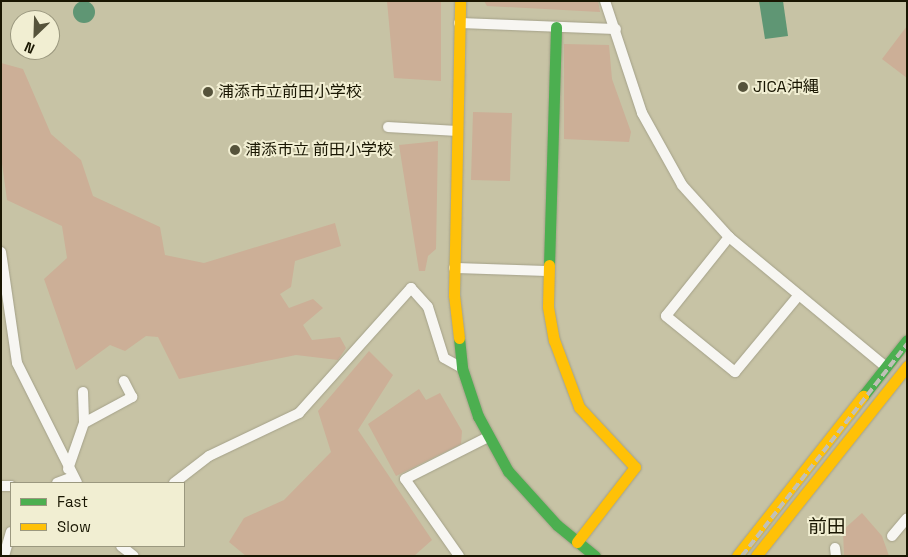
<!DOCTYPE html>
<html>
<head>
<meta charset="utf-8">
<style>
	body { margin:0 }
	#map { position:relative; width:908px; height:557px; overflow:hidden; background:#c7c3a5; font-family:"Space Grotesk","Noto Sans JP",sans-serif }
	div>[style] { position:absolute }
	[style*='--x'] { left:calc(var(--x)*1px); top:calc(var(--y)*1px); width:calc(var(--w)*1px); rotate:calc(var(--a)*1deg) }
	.green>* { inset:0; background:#ccaf97 }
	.water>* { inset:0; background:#5f9674 }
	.round { border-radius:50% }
	.roads { filter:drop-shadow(0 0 1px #a4a189) drop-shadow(0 0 1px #a4a189) }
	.street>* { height:10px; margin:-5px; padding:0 5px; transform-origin:5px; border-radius:5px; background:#f7f6f2 }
	.fast>* { height:11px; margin:-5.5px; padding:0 5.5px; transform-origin:5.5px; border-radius:5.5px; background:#4caf50 }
	.slow>* { height:11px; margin:-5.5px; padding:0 5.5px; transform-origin:5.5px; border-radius:5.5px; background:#ffc107 }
	.rail>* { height:4px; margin-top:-2px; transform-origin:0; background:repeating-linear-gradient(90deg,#c1c0b7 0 8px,transparent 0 12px) }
	.dots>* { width:14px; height:14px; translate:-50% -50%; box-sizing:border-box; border:2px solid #f1eed2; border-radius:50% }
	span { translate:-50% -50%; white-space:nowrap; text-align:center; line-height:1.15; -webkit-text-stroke:4px #f1eed2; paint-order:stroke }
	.poi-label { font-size:16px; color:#191602 }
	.left { translate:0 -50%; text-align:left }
	.quarter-label { font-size:19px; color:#191602 }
	.frame { position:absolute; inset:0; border:2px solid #191602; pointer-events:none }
	.legend { position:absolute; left:10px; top:482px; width:175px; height:65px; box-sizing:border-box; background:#f1eed2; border:1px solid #9b987f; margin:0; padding:6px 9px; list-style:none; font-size:15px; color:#191602 }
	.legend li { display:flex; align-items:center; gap:10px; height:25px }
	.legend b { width:25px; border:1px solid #9b987f }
	.north { position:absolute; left:10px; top:10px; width:50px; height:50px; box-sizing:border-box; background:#f1eed2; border:1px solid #9b987f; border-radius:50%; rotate:204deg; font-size:14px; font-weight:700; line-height:20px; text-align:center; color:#191602 }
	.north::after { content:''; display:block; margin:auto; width:18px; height:22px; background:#56533b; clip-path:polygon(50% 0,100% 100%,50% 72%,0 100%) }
</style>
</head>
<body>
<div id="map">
	<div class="green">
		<i style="clip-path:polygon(387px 1px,441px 1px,441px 81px,394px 78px)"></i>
		<i style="clip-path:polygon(484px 1px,598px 1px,600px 12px,487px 6px)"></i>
		<i style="clip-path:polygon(907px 26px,907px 78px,882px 59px)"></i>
		<i style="clip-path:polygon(564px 44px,609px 45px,612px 79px,631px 132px,629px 142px,564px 139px)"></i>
		<i style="clip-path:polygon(1px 63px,23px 69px,51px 134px,81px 160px,93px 196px,160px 227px,165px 255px,204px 263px,335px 223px,341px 246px,295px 261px,291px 287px,280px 294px,289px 308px,313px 299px,323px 308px,303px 325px,312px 340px,340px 337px,346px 348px,338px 360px,296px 355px,179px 379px,158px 337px,146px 336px,125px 351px,110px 345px,76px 370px,44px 279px,67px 258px,62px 226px,7px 200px,1px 156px)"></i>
		<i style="clip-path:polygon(473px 112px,512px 113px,510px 181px,471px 180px)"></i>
		<i style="clip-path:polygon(438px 141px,436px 249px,428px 256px,425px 271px,419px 271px,399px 145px)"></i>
		<i style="clip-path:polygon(369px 351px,393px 375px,358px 430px,432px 540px,414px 556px,246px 556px,229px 542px,244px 518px,284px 500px,331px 452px,318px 411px)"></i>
		<i style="clip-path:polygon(419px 389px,426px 400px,440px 393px,462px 431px,461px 444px,396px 476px,368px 424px)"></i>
		<i style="clip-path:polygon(862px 513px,882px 536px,889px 556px,844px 556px,843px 530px)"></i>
	</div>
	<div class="water">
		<i style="clip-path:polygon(759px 1px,783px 1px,788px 36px,765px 39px)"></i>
		<i class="round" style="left:73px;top:1px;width:22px;height:22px"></i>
	</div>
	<div class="roads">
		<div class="street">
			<i style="--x:605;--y:1;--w:118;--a:71.7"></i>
			<i style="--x:642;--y:113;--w:82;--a:60.9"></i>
			<i style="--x:682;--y:185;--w:70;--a:47.9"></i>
			<i style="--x:729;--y:237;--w:204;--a:39.6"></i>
			<i style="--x:459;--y:23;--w:157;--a:2.2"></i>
			<i style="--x:388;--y:127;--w:69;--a:3.3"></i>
			<i style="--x:729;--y:237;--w:101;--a:128.6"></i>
			<i style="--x:666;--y:316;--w:89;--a:39.1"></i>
			<i style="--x:735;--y:372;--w:100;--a:-50.3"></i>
			<i style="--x:1;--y:252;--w:112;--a:81.8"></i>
			<i style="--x:17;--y:363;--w:134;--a:63.4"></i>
			<i style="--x:454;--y:268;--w:95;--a:1.8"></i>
			<i style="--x:83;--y:392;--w:31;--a:88"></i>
			<i style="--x:68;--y:469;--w:49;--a:-70.8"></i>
			<i style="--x:84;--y:423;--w:55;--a:-28.4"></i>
			<i style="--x:132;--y:397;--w:18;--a:-117"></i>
			<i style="--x:57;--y:483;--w:17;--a:-21"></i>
			<i style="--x:174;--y:483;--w:44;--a:-37.6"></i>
			<i style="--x:209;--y:456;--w:100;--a:-25.5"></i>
			<i style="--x:299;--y:413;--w:168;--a:-48.1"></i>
			<i style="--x:411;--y:288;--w:25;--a:48"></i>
			<i style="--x:428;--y:307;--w:53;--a:72.6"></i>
			<i style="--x:444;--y:358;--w:21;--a:29"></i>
			<i style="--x:1;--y:486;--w:10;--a:0"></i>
			<i style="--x:892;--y:536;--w:23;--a:-50"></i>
			<i style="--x:121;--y:546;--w:16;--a:38"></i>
			<i style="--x:835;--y:548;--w:8;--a:83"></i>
			<i style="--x:4;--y:556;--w:25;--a:-74"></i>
			<i style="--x:459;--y:556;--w:94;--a:-125"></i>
			<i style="--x:405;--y:479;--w:93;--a:-26.8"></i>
		</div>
		<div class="fast">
			<i style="--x:549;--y:265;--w:238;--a:-88.3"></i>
			<i style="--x:459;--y:338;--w:30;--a:84"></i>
			<i style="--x:462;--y:368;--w:51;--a:71.6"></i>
			<i style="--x:478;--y:416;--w:63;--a:61.4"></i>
			<i style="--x:508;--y:471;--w:73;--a:47.8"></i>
			<i style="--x:557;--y:525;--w:49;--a:39.2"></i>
			<i style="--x:863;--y:396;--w:71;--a:-51.8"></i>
		</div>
		<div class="slow">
			<i style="--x:549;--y:265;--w:42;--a:91.4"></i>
			<i style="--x:548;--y:307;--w:34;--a:80"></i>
			<i style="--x:554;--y:340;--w:72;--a:69.5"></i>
			<i style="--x:579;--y:407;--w:82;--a:47"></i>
			<i style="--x:635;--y:467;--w:95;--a:127.7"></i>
			<i style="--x:459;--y:338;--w:43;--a:-96.6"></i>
			<i style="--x:454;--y:295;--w:294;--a:-88.8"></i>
			<i style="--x:737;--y:556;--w:204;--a:-51.8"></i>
			<i style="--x:756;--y:556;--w:243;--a:-51.5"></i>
		</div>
	</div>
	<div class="rail">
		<i style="--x:742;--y:556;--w:269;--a:-52.1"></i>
	</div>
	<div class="dots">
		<i style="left:743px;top:87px;background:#56533b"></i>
		<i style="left:208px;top:92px;background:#56533b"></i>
		<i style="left:235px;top:150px;background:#56533b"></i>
	</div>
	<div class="poi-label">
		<span class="left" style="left:753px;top:87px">JICA沖縄</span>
		<span class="left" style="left:218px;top:92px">浦添市立前田小学校</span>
		<span class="left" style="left:245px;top:150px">浦添市立 前田小学校</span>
	</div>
	<div class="quarter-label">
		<span style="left:827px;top:527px">前田</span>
	</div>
	<div class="frame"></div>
	<ul class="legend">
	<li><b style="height:6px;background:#4caf50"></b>Fast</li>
	<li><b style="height:6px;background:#ffc107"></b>Slow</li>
	</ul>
	<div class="north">N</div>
</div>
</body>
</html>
